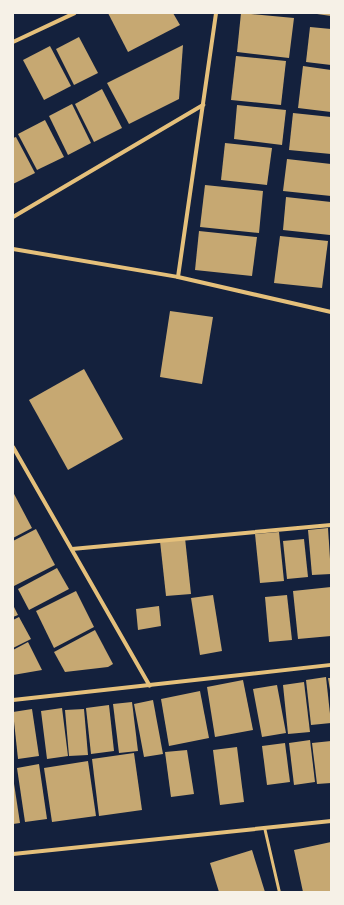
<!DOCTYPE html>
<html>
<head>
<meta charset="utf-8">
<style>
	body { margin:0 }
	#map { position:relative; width:344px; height:905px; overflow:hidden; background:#14213d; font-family:Mulish,sans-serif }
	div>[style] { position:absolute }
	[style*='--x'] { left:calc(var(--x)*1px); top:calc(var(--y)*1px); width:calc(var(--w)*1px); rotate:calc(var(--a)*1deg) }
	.building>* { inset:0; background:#c6a872 }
	.service>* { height:3px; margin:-1.5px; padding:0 1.5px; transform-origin:1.5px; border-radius:1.5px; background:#e5c07b }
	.minor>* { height:4px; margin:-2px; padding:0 2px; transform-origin:2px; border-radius:2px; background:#e5c07b }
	span { translate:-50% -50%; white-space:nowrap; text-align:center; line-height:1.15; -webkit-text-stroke:3px #f6f1e7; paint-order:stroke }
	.frame { position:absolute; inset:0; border:14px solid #f6f1e7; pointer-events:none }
</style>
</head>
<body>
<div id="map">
	<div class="building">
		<i style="clip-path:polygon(108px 13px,173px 13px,180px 25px,128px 52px)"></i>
		<i style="clip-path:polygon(241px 13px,294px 18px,289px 58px,237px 52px)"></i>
		<i style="clip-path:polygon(317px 13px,331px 13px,331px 16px,317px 14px)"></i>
		<i style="clip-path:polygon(310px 27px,331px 29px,331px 65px,306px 62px)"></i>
		<i style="clip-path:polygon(79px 37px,98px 73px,74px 85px,56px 49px)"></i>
		<i style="clip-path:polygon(183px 45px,179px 99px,129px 124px,107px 83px)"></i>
		<i style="clip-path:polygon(50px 46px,71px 86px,44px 100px,23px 60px)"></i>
		<i style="clip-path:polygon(236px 56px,286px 61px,281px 105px,231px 100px)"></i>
		<i style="clip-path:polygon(303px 66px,331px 70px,331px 112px,298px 108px)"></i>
		<i style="clip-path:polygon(102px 89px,122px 128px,94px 142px,75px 104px)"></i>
		<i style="clip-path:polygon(72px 104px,91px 143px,68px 155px,49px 116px)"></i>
		<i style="clip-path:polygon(237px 105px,286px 110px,282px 145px,234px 139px)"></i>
		<i style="clip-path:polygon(293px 113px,331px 117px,331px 154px,289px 150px)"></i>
		<i style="clip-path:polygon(45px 120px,64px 157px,37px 170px,18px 134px)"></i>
		<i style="clip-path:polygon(16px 137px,35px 173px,13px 184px,13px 138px)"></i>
		<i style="clip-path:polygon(225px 143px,272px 148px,267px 185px,221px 180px)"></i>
		<i style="clip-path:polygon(287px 159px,331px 164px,331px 196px,283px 191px)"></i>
		<i style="clip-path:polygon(205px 185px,263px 191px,259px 233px,200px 227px)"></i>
		<i style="clip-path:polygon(286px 197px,331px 202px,330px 235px,283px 230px)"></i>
		<i style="clip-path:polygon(199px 231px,257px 237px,252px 276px,195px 270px)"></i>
		<i style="clip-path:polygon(280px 236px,328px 241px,322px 288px,274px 283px)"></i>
		<i style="clip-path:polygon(170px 311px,213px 317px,202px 384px,160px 377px)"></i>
		<i style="clip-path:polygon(84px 369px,123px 439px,68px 470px,29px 400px)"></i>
		<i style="clip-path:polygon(13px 492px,32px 528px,13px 538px)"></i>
		<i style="clip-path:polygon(328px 528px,331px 574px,312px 575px,308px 530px)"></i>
		<i style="clip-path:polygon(36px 529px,55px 565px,14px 586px,13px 541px)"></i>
		<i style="clip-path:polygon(279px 532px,284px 581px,260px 583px,255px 534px)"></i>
		<i style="clip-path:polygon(185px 538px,191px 594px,166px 596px,160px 541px)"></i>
		<i style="clip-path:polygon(304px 539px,308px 577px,287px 579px,283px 541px)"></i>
		<i style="clip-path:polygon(57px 568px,69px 589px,29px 610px,18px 589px)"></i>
		<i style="clip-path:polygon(331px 587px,331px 636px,298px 639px,293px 591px)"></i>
		<i style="clip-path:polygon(76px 591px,94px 627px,54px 648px,36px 611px)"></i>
		<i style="clip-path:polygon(213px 595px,222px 651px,200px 655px,191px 598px)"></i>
		<i style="clip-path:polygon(287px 595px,292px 640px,269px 642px,265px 597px)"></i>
		<i style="clip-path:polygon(13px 605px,18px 615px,13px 617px)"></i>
		<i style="clip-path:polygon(159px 606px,161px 626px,138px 630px,136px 609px)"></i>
		<i style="clip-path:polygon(19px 617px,31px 639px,13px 648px,13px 620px)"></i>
		<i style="clip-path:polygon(95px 630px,113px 664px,108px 667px,65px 672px,54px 652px)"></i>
		<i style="clip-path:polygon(28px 642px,42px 670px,13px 675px,13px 650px)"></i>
		<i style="clip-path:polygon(326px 677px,331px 723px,311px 725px,306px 680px)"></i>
		<i style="clip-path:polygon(328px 678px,331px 678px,331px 690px,330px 690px)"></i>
		<i style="clip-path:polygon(243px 680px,253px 730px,215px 737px,207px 687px)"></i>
		<i style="clip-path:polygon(304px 682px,310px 732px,288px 734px,283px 685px)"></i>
		<i style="clip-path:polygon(277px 685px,286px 733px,262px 737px,253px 689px)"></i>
		<i style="clip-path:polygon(200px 691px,209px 738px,169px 746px,161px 699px)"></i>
		<i style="clip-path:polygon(153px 700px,163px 754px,144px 757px,134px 704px)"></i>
		<i style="clip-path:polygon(132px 702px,138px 751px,119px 753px,113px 704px)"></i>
		<i style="clip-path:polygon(109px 705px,114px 751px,91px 754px,86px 708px)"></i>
		<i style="clip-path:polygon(62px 708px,68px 756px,47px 759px,41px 711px)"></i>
		<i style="clip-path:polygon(32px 709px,39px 756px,18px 759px,13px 712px)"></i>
		<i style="clip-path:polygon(84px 709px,88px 755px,69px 756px,65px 710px)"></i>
		<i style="clip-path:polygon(310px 740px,315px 782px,294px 785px,289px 743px)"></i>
		<i style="clip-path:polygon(331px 741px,331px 783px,317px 784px,312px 743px)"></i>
		<i style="clip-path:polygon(285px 743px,290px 782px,267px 785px,262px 746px)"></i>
		<i style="clip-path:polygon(237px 747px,244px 802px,220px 805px,213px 750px)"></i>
		<i style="clip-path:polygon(187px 750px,194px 794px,171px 797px,165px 752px)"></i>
		<i style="clip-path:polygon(134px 753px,142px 810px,99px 816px,92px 759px)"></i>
		<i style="clip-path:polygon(88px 761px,96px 816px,52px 822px,44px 768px)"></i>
		<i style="clip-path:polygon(39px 764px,47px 819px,25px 822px,17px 768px)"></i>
		<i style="clip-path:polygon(13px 777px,20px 823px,13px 824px)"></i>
		<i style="clip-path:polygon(331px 842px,331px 892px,303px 892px,294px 850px)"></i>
		<i style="clip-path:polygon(252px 850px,265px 892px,219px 892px,210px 863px)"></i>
	</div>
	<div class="service">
		<i style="--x:264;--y:827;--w:67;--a:77"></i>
	</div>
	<div class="minor">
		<i style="--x:13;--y:42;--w:68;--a:-25.1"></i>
		<i style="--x:13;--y:217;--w:221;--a:-30.5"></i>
		<i style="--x:13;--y:249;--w:167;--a:9.6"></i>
		<i style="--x:178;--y:277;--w:157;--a:12.9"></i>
		<i style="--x:178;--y:277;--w:267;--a:-81.8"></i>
		<i style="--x:13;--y:447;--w:275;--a:60.2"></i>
		<i style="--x:72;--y:549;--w:260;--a:-5.3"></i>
		<i style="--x:13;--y:700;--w:320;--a:-6.3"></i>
		<i style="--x:13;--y:854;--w:320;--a:-5.9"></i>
	</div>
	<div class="frame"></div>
</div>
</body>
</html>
